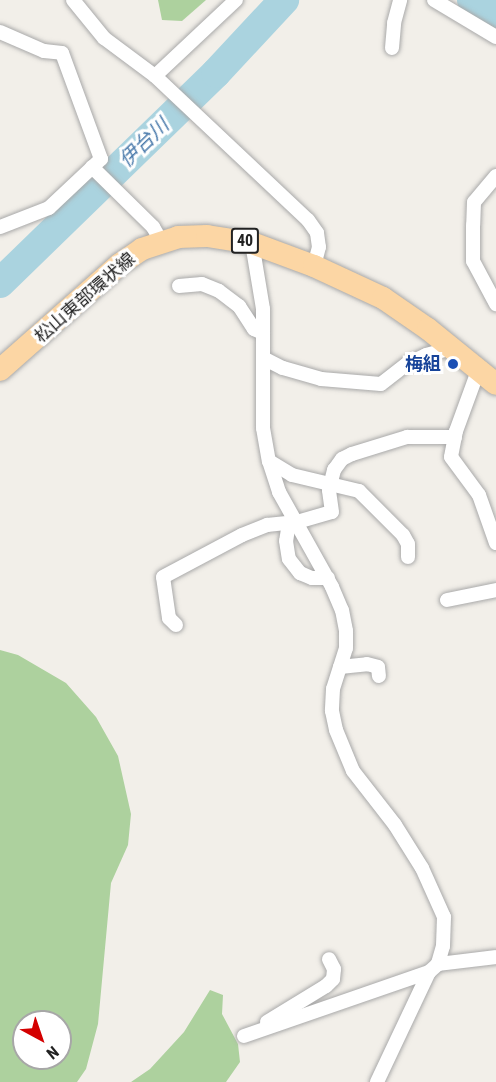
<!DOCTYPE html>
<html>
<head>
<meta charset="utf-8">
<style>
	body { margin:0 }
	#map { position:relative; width:496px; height:1082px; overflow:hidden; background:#f2efe9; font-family:"Roboto Condensed","Noto Sans JP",sans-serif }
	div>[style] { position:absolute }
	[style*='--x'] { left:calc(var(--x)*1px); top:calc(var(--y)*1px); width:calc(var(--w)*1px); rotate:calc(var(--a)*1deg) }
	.forest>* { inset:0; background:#add19e }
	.river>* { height:30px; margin:-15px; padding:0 15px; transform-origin:15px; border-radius:15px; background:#aad3df }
	.roads { filter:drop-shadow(0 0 2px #a9a9a9) drop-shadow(0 0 2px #a9a9a9) }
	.minor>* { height:14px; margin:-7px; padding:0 7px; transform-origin:7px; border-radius:7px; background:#fff }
	.primary>* { height:22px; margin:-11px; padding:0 11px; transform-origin:11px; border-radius:11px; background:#fcd6a4 }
	.dots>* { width:16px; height:16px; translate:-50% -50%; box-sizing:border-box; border:3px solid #fff; border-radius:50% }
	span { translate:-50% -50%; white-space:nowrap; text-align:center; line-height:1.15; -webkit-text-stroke:6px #fff; paint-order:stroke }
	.shield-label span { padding:2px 4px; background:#fff; border:2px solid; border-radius:4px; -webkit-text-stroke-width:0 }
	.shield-label { font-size:16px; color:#222; font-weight:700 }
	.street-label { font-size:18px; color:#222 }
	.transit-label { font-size:18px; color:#164399; font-weight:700 }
	.right { translate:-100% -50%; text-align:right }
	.water-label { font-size:20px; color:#4a7aab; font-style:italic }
	.north { position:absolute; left:12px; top:1010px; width:60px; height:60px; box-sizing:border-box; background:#fff; border:2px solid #a7a7a7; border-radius:50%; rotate:140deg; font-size:16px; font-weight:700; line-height:24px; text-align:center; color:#222 }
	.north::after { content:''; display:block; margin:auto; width:21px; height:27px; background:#d40000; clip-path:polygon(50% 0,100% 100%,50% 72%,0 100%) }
</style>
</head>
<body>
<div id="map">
	<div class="forest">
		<i style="clip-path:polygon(158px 0,206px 0,182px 21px,162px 20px)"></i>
		<i style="clip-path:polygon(evenodd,0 650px,18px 655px,66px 683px,96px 717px,118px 756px,131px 814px,128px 845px,111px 883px,98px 1024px,86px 1069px,77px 1082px,0 1082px,0 650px,24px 1022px,60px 1022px,60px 1058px,24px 1058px,24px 1022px)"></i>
		<i style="clip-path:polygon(210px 990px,223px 995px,222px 1014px,238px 1044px,240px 1062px,226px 1082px,131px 1082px,150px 1069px,184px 1032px)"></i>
	</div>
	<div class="river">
		<i style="--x:472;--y:0;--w:28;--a:32"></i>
		<i style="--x:0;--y:283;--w:301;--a:-44.2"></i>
		<i style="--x:216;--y:73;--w:100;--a:-47"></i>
	</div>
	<div class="roads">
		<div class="minor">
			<i style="--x:73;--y:0;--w:49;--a:50.8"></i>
			<i style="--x:104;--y:38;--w:64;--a:36.7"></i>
			<i style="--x:155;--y:76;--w:210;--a:43.3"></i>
			<i style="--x:308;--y:220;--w:16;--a:55"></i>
			<i style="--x:317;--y:233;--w:14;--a:82"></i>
			<i style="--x:319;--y:247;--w:20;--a:105"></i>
			<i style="--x:434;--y:0;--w:72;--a:30.8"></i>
			<i style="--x:0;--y:32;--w:48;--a:23.4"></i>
			<i style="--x:44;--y:51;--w:18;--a:6"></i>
			<i style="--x:62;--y:53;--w:113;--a:69.8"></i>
			<i style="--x:101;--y:159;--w:71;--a:136.7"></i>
			<i style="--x:49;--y:208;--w:53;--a:158.8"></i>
			<i style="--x:392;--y:48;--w:25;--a:-85"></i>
			<i style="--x:394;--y:23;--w:24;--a:-75"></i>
			<i style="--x:155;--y:76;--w:111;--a:-43.2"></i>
			<i style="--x:92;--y:167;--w:86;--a:44.5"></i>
			<i style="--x:153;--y:227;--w:16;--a:60"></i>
			<i style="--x:496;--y:176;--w:34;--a:130"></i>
			<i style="--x:474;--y:202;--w:23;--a:92"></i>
			<i style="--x:473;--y:225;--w:36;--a:90"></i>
			<i style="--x:473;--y:261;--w:49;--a:61.9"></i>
			<i style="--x:252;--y:243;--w:67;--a:80.5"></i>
			<i style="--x:263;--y:309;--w:119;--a:90"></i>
			<i style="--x:263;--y:428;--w:34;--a:80"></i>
			<i style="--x:269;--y:461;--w:33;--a:72"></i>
			<i style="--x:279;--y:492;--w:109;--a:60.8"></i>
			<i style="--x:332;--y:587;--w:25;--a:67"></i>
			<i style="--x:342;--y:610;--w:21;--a:79"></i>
			<i style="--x:346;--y:631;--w:17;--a:90"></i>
			<i style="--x:346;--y:648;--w:43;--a:107.6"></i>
			<i style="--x:333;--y:689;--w:22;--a:93"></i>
			<i style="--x:332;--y:711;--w:19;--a:78"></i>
			<i style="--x:336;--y:730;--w:44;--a:67.5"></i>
			<i style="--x:353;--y:771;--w:68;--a:52.1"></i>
			<i style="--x:395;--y:825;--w:51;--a:57.9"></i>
			<i style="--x:422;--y:868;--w:54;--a:65.8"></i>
			<i style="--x:444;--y:917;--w:29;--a:92"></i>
			<i style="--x:443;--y:946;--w:19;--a:106"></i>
			<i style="--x:438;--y:964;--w:12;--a:138"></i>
			<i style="--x:429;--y:972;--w:122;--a:115.3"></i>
			<i style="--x:179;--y:286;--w:23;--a:-5"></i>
			<i style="--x:202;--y:284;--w:18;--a:22"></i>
			<i style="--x:219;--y:291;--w:25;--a:37"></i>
			<i style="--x:239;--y:306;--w:27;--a:57"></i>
			<i style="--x:254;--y:329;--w:10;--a:24"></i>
			<i style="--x:263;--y:358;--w:22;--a:27"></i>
			<i style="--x:283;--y:368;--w:40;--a:16"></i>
			<i style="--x:321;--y:379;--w:60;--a:4.8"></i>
			<i style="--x:381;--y:384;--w:33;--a:-38"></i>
			<i style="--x:407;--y:364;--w:21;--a:-25"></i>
			<i style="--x:426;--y:355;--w:28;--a:-15"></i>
			<i style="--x:478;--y:371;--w:64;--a:110.1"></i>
			<i style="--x:456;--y:431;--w:26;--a:101"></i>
			<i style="--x:451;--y:457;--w:47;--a:53.6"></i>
			<i style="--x:479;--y:495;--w:51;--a:70.5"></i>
			<i style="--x:269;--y:461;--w:27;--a:31"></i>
			<i style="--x:292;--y:475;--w:69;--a:13.4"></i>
			<i style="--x:359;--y:491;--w:62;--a:45"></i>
			<i style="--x:403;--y:535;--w:10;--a:61"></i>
			<i style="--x:408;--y:544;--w:13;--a:90"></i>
			<i style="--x:297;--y:522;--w:11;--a:142"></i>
			<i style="--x:288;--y:529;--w:12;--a:99"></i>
			<i style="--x:286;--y:541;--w:18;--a:81"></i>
			<i style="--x:289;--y:559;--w:18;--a:52"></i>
			<i style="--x:300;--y:573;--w:13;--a:23"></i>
			<i style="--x:312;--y:578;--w:16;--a:0"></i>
			<i style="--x:447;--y:600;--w:50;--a:-11.5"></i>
			<i style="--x:176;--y:625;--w:10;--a:-135"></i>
			<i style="--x:169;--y:618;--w:41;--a:-98.3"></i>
			<i style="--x:163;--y:577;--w:89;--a:-28"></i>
			<i style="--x:242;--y:535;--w:27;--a:-22"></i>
			<i style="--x:267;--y:525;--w:30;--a:-6"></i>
			<i style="--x:297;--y:522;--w:36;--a:-16"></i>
			<i style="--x:332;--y:512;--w:22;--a:-98"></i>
			<i style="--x:329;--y:490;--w:21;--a:-76"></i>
			<i style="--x:334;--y:470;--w:14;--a:-54"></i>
			<i style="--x:342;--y:459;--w:11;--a:-27"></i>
			<i style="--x:352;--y:454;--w:58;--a:-17.2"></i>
			<i style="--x:407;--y:437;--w:48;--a:0"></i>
			<i style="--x:340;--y:667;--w:27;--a:-6"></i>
			<i style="--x:367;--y:664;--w:11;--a:15"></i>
			<i style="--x:378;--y:667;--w:9;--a:84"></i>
			<i style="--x:438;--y:964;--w:58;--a:-6.9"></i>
			<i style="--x:267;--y:1022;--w:69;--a:-31.4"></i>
			<i style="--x:326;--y:986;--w:10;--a:-45"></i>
			<i style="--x:333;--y:979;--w:10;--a:-84"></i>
			<i style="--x:334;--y:969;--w:11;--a:-117"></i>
			<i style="--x:244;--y:1036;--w:196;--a:-19.1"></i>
		</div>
		<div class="primary">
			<i style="--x:0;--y:370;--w:160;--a:-41.5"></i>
			<i style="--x:120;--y:264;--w:27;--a:-34"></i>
			<i style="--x:142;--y:249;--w:38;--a:-18"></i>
			<i style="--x:178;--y:237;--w:29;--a:-2"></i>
			<i style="--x:207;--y:236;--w:46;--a:8.8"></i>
			<i style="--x:252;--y:243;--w:66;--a:20.4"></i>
			<i style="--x:314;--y:266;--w:76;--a:24.9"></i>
			<i style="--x:383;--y:298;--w:55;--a:34.6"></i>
			<i style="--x:428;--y:329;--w:87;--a:39"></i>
		</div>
	</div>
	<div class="dots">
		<i style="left:453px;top:364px;background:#1a4fb4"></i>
	</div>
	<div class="shield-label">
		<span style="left:245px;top:241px">40</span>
	</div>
	<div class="street-label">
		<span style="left:85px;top:298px;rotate:-41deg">松山東部環状線</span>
	</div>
	<div class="transit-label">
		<span class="right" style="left:441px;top:364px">梅組</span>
	</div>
	<div class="water-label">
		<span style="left:144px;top:143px;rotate:-44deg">伊台川</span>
	</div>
	<div class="north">N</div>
</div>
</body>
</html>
